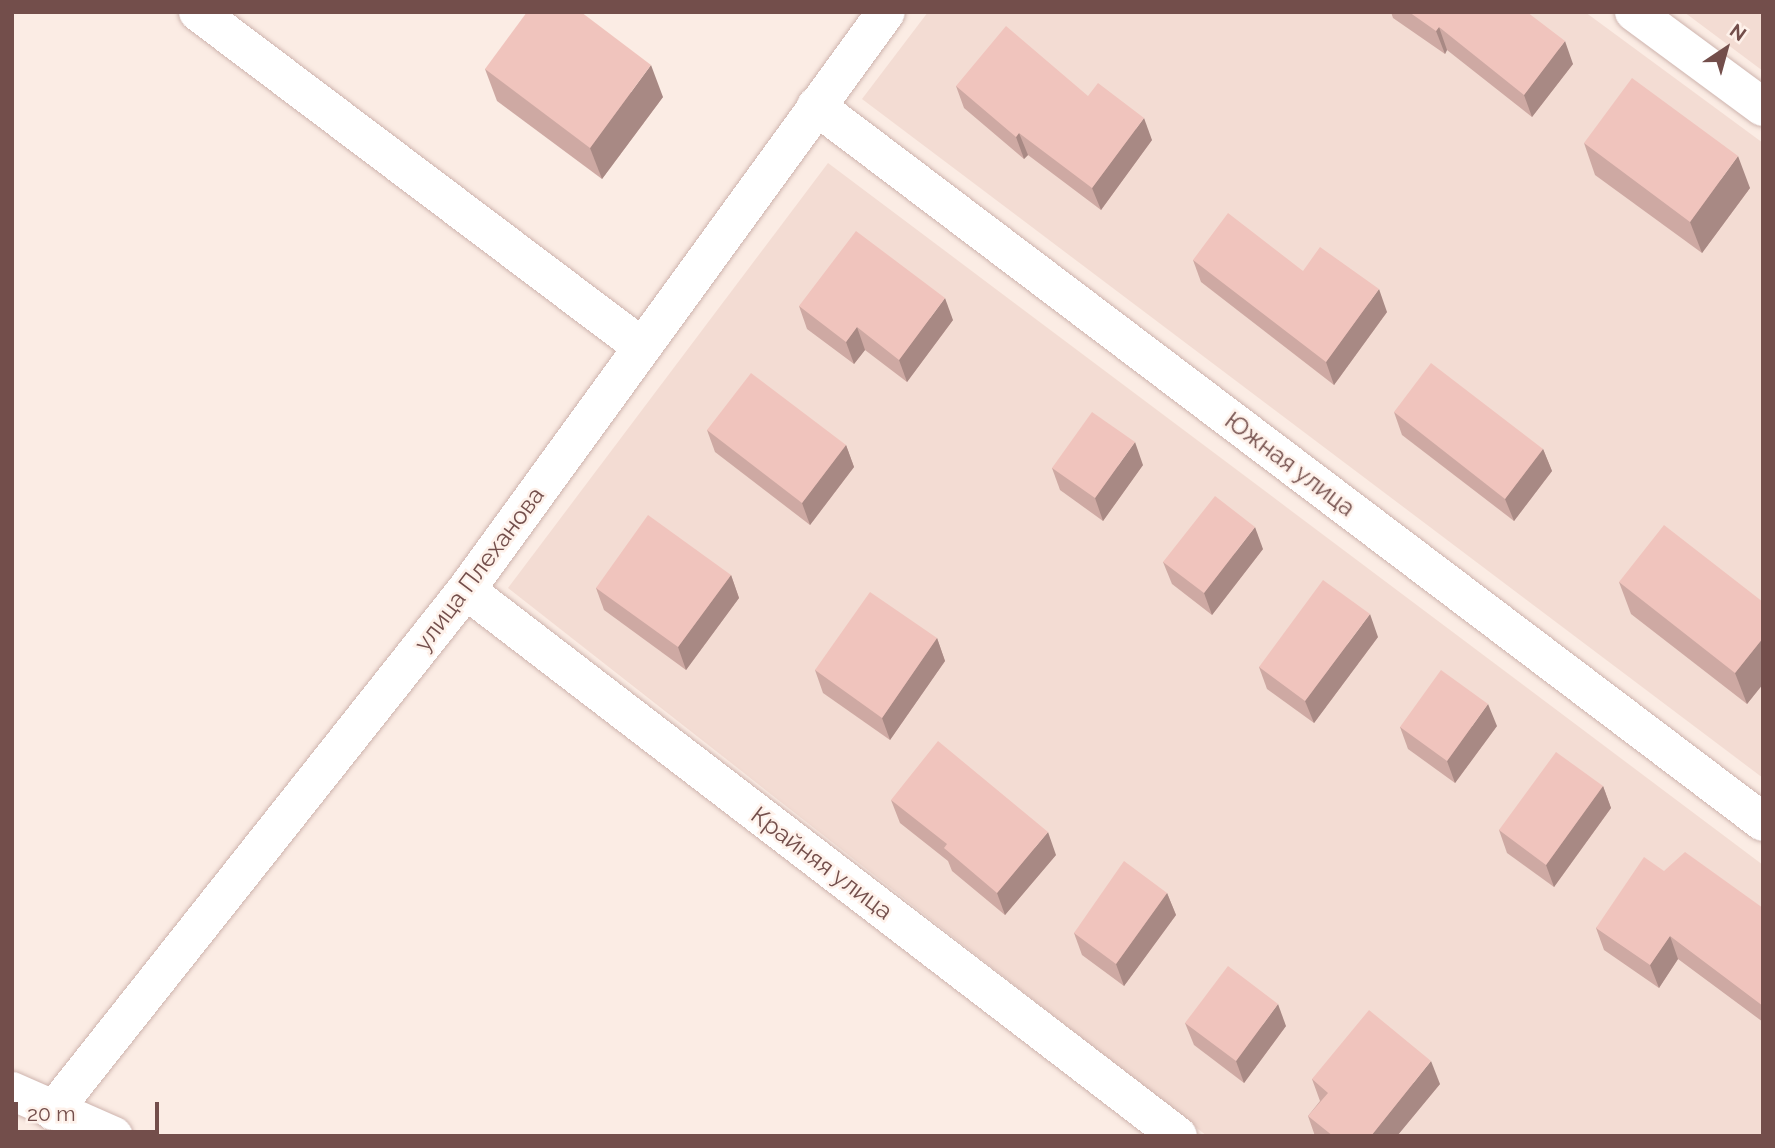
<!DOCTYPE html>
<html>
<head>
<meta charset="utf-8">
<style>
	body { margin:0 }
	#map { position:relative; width:1775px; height:1148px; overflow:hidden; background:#fbece4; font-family:Raleway,sans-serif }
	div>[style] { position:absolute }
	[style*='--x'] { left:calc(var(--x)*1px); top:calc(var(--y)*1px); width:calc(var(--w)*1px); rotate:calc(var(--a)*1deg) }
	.residential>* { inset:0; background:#f3dcd3 }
	.roads { filter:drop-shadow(0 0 2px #ceb4ae) drop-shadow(0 0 2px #ceb4ae) }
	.minor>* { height:38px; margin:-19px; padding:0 19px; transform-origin:19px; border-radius:19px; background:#fff }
	.wall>* { inset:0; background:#cea9a3 }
	.shaded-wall>* { inset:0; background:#a88984 }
	.building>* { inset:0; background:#f0c4bd }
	span { translate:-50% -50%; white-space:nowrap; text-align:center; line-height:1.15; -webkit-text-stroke:5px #fef1ea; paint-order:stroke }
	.street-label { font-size:24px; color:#734e4b }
	.frame { position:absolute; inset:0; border:14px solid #734e4b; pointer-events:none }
	.north { position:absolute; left:1691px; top:14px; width:70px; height:70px; -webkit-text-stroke:5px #fef1ea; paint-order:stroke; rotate:36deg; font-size:19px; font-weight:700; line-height:28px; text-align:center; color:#734e4b }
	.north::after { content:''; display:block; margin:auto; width:24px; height:32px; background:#734e4b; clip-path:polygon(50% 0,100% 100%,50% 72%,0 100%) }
	.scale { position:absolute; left:14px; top:1102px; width:145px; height:32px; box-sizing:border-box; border:4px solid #734e4b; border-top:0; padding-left:9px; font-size:21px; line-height:24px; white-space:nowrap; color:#734e4b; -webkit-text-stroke:5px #fef1ea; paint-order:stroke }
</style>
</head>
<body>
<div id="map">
	<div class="residential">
		<i style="clip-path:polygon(928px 12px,1585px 12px,1763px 143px,1763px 778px,862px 99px)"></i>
		<i style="clip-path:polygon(1684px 12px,1763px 12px,1763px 71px)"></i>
		<i style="clip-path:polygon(828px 163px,1763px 865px,1763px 1136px,1207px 1136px,508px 588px)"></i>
	</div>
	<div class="roads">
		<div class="minor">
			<i style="--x:198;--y:12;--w:556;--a:37.03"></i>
			<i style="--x:1634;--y:12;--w:160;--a:36.4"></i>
			<i style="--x:816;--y:106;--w:1187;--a:37.09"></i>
			<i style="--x:466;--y:590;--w:897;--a:37.48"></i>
			<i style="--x:12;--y:1091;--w:111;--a:23.8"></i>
			<i style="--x:53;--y:1111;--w:665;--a:-51.6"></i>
			<i style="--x:466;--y:590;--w:714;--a:-54"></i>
		</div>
	</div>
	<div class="wall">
		<i style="clip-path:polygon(1391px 12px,1527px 12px,1573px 64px,1532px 117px,1447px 50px,1445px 54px,1393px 18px)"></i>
		<i style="clip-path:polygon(485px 69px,663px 97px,602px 179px,497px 101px)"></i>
		<i style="clip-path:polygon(956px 86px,1088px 96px,1152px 140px,1101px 210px,1028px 155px,1024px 159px,964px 108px)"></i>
		<i style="clip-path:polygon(1584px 143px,1750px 188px,1702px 253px,1595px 175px)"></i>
		<i style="clip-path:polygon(1193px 260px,1303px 271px,1387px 312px,1334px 385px,1201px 282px)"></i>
		<i style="clip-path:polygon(799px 306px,953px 320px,907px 382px,865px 350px,854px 364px,807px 329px)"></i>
		<i style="clip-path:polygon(1394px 412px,1543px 449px,1552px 471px,1514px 521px,1402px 435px)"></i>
		<i style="clip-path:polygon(707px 430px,846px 445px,854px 467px,810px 525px,715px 452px)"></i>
		<i style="clip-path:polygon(1143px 465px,1103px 521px,1060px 490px,1052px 468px)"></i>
		<i style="clip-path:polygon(1263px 549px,1212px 615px,1172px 584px,1163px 562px)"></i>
		<i style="clip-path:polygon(731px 575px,739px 598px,686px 670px,604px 610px,596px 588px)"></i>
		<i style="clip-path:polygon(1619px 582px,1763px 602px,1763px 684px,1747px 704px,1631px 614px)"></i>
		<i style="clip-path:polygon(1378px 637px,1314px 723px,1267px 689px,1259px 667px)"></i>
		<i style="clip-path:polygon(937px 638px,945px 661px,890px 740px,823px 693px,815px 670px)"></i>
		<i style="clip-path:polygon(1497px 726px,1455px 783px,1408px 749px,1400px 727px)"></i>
		<i style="clip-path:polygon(1603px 786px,1611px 808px,1554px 887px,1507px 853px,1499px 830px)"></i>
		<i style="clip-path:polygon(891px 800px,1056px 855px,1005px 915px,952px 871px,948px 861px,900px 823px)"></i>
		<i style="clip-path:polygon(1664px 871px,1763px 908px,1763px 1022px,1678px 959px,1659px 988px,1604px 950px,1596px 928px)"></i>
		<i style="clip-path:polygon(1167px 893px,1176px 915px,1124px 986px,1082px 955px,1074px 933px)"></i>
		<i style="clip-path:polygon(1185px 1023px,1286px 1026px,1244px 1083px,1194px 1045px)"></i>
		<i style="clip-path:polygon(1312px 1079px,1440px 1084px,1397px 1136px,1315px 1136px,1308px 1116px,1320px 1101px)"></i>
	</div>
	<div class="shaded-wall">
		<i style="clip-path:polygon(1439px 27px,1447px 50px,1445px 54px,1436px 31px)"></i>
		<i style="clip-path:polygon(1565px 41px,1573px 64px,1532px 117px,1524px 95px)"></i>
		<i style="clip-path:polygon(651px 65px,663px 97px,602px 179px,590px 148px)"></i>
		<i style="clip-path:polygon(1144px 118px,1152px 140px,1101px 210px,1092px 188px)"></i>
		<i style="clip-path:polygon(1019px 133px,1028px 155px,1024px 159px,1016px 137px)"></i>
		<i style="clip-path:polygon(1738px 156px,1750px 188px,1702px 253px,1690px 222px)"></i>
		<i style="clip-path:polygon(1379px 289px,1387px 312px,1334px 385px,1326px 362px)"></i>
		<i style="clip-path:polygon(945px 298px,953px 320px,907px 382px,899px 360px)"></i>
		<i style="clip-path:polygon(857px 327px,865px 350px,854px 364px,846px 342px)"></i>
		<i style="clip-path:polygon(1135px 442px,1143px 465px,1103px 521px,1095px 498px)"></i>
		<i style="clip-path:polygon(846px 445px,854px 467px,810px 525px,802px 503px)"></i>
		<i style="clip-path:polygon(1543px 449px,1552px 471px,1514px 521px,1505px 499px)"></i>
		<i style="clip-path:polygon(1255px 527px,1263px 549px,1212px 615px,1204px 593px)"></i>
		<i style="clip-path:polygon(731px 575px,739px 598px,686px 670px,678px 647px)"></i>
		<i style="clip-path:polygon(1370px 614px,1378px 637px,1314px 723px,1305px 701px)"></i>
		<i style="clip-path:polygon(937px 638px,945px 661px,890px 740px,882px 718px)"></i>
		<i style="clip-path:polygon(1763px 638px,1763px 684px,1747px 704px,1735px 673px)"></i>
		<i style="clip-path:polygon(1488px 704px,1497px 726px,1455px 783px,1447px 761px)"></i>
		<i style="clip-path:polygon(1603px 786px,1611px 808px,1554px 887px,1546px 865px)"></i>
		<i style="clip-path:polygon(1048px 832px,1056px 855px,1005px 915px,997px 893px)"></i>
		<i style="clip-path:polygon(1167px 893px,1176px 915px,1124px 986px,1116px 964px)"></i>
		<i style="clip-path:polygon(1670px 936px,1678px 959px,1659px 988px,1650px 965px)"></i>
		<i style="clip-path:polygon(1278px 1004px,1286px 1026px,1244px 1083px,1236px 1061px)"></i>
		<i style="clip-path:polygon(1431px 1061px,1440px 1084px,1397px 1136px,1371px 1136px)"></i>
	</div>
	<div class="building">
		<i style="clip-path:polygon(527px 12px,581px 12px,651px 65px,590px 148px,485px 69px)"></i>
		<i style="clip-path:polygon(1409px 12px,1527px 12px,1565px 41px,1524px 95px,1439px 27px,1436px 31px)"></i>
		<i style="clip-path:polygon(1006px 26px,1088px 96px,1098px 83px,1144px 118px,1092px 188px,1019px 133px,1016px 137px,956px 86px)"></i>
		<i style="clip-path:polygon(1632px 78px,1738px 156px,1690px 222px,1584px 143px)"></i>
		<i style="clip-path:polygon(1228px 213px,1303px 271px,1320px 247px,1379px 289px,1326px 362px,1193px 260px)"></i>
		<i style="clip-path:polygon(856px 231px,945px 298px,899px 360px,857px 327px,846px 342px,799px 306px)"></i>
		<i style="clip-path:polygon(1431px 363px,1543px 449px,1505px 499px,1394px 412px)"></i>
		<i style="clip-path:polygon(751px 373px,846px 445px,802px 503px,707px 430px)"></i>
		<i style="clip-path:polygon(1092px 412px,1135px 442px,1095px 498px,1052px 468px)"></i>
		<i style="clip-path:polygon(1215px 496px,1255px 527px,1204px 593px,1163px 562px)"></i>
		<i style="clip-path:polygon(648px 515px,731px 575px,678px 647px,596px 588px)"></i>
		<i style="clip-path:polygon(1664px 525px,1763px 602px,1763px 638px,1735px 673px,1619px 582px)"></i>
		<i style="clip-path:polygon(1323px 580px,1370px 614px,1305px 701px,1259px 667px)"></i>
		<i style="clip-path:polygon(870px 592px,937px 638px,882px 718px,815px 670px)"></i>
		<i style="clip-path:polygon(1441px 670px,1488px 704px,1447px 761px,1400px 727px)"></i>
		<i style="clip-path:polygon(938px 741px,1048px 832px,997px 893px,944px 848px,947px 844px,891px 800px)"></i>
		<i style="clip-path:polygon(1556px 752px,1603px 786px,1546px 865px,1499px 830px)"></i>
		<i style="clip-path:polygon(1685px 852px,1763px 908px,1763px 1006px,1670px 936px,1650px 965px,1596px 928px,1644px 857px,1664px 871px)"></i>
		<i style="clip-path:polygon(1124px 861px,1167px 893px,1116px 964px,1074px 933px)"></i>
		<i style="clip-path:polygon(1228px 966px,1278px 1004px,1236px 1061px,1185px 1023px)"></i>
		<i style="clip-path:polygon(1369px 1010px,1431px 1061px,1371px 1136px,1333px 1136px,1308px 1116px,1328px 1093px,1312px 1079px)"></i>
	</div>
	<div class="street-label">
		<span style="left:1290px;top:464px;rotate:37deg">Южная улица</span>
		<span style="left:479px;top:569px;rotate:-53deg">улица Плеханова</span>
		<span style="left:822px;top:863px;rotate:37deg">Крайняя улица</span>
	</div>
	<div class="frame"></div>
	<div class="north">N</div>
	<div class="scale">20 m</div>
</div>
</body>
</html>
